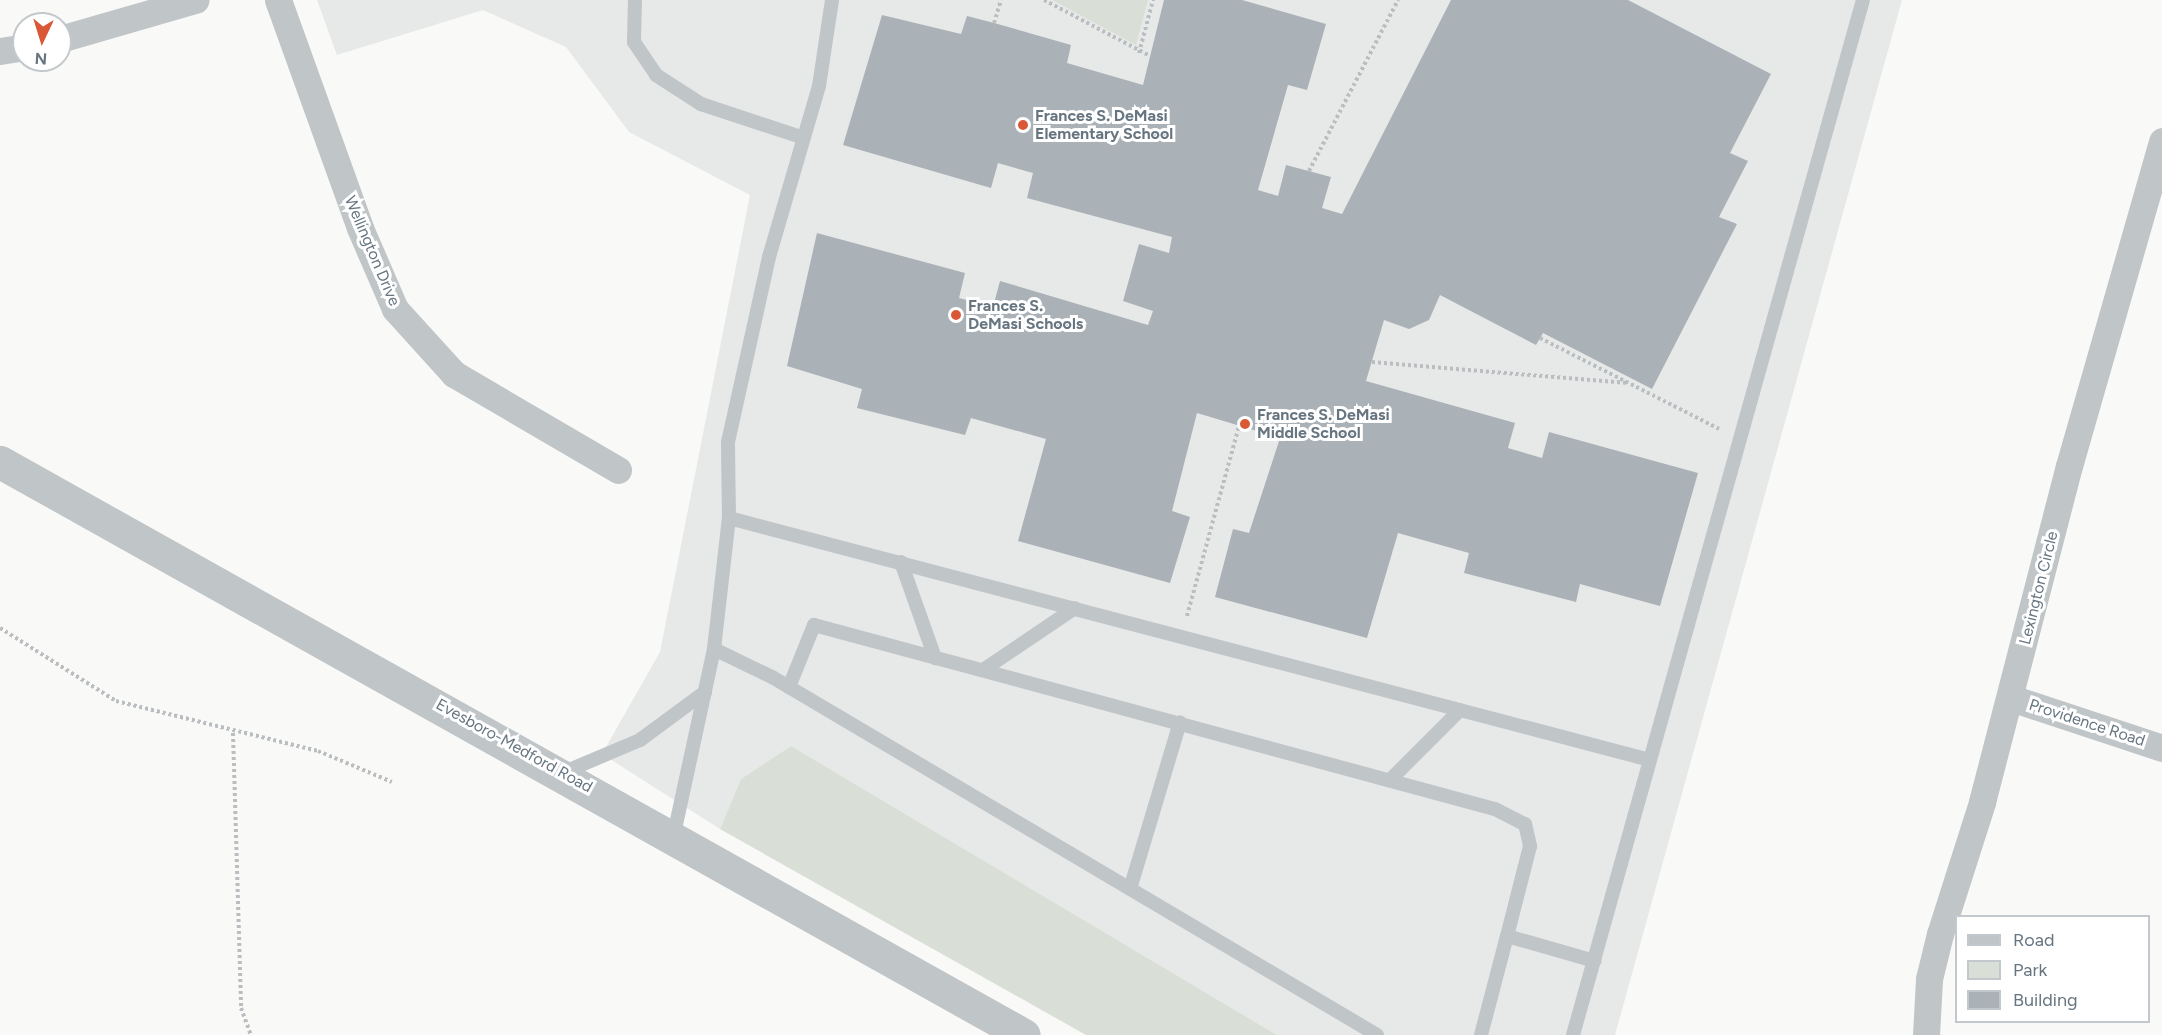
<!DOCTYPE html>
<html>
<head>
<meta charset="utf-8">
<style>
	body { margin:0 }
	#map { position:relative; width:2162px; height:1035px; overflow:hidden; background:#f9f9f7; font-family:Figtree,sans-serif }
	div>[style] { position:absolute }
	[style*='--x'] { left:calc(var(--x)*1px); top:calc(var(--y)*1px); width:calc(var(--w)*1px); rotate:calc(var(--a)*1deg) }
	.built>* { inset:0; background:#e7e8e8 }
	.green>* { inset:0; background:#d9ded6 }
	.building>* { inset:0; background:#aab2b7 }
	.path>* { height:4px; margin-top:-2px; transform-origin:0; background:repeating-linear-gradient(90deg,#bbbec0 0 3px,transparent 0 6px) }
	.service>* { height:14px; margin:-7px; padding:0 7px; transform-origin:7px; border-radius:7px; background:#c0c5c8 }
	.minor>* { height:27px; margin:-13.5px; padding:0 13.5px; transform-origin:13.5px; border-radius:13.5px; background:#c0c5c8 }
	.tertiary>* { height:33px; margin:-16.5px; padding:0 16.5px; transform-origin:16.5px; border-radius:16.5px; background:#c0c5c8 }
	.dots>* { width:16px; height:16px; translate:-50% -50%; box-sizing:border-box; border:3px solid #fff; border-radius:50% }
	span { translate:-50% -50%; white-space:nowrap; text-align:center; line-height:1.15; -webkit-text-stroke:6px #fff; paint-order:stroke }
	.poi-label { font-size:16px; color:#667580; font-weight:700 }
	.left { translate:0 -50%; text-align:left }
	.street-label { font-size:16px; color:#667580 }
	.legend { position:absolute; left:1955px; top:915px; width:195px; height:108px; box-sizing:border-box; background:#fff; border:2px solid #c2c8cc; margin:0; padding:8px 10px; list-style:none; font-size:18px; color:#667580 }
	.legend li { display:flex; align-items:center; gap:12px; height:30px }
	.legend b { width:30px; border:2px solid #c2c8cc }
	.north { position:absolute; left:12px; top:12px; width:60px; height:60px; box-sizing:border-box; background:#fff; border:2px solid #c2c8cc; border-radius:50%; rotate:184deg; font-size:16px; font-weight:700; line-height:24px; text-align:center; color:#667580 }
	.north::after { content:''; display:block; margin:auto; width:21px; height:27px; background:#da5836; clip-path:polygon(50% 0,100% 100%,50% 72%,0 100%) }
</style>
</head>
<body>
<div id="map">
	<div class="built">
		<i style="clip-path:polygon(317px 0,1902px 0,1615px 1035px,1277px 1035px,791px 746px,741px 779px,720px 829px,602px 754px,660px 652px,750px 195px,629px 132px,566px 47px,483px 10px,337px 55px)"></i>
	</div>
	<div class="green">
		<i style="clip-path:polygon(1052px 0,1148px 0,1136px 45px)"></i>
		<i style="clip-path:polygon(791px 746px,1277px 1035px,1086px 1035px,720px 829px,741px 779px)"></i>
	</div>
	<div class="building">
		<i style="clip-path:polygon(1164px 0,1242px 0,1326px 24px,1307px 90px,1288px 85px,1258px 190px,1278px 196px,1286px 165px,1331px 177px,1322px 208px,1342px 214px,1451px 0,1628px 0,1771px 74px,1730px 153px,1748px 161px,1719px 217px,1737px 224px,1652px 389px,1543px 333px,1536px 345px,1440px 295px,1429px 320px,1409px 329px,1384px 320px,1366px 381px,1515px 423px,1508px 448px,1542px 458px,1549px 432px,1698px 473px,1660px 606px,1580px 584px,1576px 602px,1464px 573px,1469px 553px,1398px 533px,1367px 638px,1215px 597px,1233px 529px,1249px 533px,1280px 438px,1197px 413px,1172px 511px,1190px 517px,1170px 583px,1018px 541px,1046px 439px,971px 418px,965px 435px,857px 408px,862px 389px,787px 366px,817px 233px,965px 273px,959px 298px,993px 307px,1000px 281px,1148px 325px,1153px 311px,1123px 301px,1139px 244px,1169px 253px,1172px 237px,1027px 198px,1033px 173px,998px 163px,991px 188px,843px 145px,882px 15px,961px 34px,967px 16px,994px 23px,1071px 45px,1067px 63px,1143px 85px)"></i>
	</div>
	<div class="path">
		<i style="--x:1044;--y:0;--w:120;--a:27.8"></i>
		<i style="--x:994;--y:23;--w:24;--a:-73"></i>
		<i style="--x:1139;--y:53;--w:55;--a:-75.2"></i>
		<i style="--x:1309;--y:171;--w:193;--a:-62.5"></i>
		<i style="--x:1540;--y:338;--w:201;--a:26.9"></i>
		<i style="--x:1372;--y:362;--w:257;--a:4.7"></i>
		<i style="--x:1187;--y:616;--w:197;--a:-74.7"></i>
		<i style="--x:0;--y:628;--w:137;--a:32.2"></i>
		<i style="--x:116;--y:701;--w:208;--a:13.9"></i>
		<i style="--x:318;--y:751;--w:80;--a:22.7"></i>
		<i style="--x:233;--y:733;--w:275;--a:88.3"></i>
		<i style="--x:241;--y:1008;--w:29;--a:70"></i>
	</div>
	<div class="service">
		<i style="--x:635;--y:0;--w:42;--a:91.4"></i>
		<i style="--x:634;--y:42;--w:40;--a:56"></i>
		<i style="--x:656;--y:75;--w:54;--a:32.8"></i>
		<i style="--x:701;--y:104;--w:105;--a:18.3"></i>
		<i style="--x:729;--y:518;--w:952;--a:14.72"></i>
		<i style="--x:901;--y:562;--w:102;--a:70.5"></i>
		<i style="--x:714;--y:649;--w:64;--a:25.8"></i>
		<i style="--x:772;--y:677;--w:703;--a:30.61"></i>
		<i style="--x:986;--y:668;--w:107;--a:-34"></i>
		<i style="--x:789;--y:687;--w:67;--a:-68"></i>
		<i style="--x:814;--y:625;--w:705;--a:15.12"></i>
		<i style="--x:1495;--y:809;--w:34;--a:27"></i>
		<i style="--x:1525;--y:824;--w:23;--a:77"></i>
		<i style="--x:1530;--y:846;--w:93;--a:104.3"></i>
		<i style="--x:562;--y:773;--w:85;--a:-22.9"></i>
		<i style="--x:640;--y:740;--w:81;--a:-36.4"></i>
		<i style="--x:1390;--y:780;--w:99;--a:-45"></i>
		<i style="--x:674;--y:834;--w:189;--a:-77.8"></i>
		<i style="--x:714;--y:649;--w:132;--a:-83.5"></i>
		<i style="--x:729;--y:518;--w:76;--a:-90.8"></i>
		<i style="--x:728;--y:442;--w:189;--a:-77.5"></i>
		<i style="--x:769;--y:257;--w:178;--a:-73.7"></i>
		<i style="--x:819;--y:86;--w:87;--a:-81.4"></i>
		<i style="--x:1130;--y:889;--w:174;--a:-73.3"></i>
		<i style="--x:1481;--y:1035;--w:102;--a:-75.3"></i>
		<i style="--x:1507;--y:936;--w:91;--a:15.9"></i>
		<i style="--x:1573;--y:1035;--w:1075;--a:-74.35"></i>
	</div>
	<div class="minor">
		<i style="--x:278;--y:0;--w:242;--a:70.2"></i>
		<i style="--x:360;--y:228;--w:88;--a:66.6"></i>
		<i style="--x:395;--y:309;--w:88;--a:47.8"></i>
		<i style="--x:454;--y:374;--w:190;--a:30.3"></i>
		<i style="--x:60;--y:39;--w:141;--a:-16.1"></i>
		<i style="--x:0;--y:51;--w:24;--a:-9"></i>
		<i style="--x:2011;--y:698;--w:159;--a:18.3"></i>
		<i style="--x:1926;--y:1035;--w:56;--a:-86.9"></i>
		<i style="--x:1929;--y:979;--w:46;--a:-76.3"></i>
		<i style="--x:1940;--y:934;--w:139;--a:-72.3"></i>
		<i style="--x:1982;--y:802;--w:347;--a:-75.5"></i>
		<i style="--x:2069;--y:466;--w:338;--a:-74"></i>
	</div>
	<div class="tertiary">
		<i style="--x:0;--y:462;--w:1173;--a:29.23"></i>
	</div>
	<div class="dots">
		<i style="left:1023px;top:125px;background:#da5836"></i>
		<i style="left:956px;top:315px;background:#da5836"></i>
		<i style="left:1245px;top:424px;background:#da5836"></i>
	</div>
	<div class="poi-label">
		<span class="left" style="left:1035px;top:125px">Frances S. DeMasi<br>Elementary School</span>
		<span class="left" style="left:968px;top:315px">Frances S.<br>DeMasi Schools</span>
		<span class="left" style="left:1257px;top:424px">Frances S. DeMasi<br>Middle School</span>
	</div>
	<div class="street-label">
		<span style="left:372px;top:251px;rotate:67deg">Wellington Drive</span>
		<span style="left:2039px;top:588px;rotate:-76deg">Lexington Circle</span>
		<span style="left:2087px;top:723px;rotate:18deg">Providence Road</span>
		<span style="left:514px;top:746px;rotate:29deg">Evesboro-Medford Road</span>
	</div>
	<ul class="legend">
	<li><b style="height:8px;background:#c0c5c8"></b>Road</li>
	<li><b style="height:16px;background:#d9ded6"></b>Park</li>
	<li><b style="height:16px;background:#aab2b7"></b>Building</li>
	</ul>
	<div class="north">N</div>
</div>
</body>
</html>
